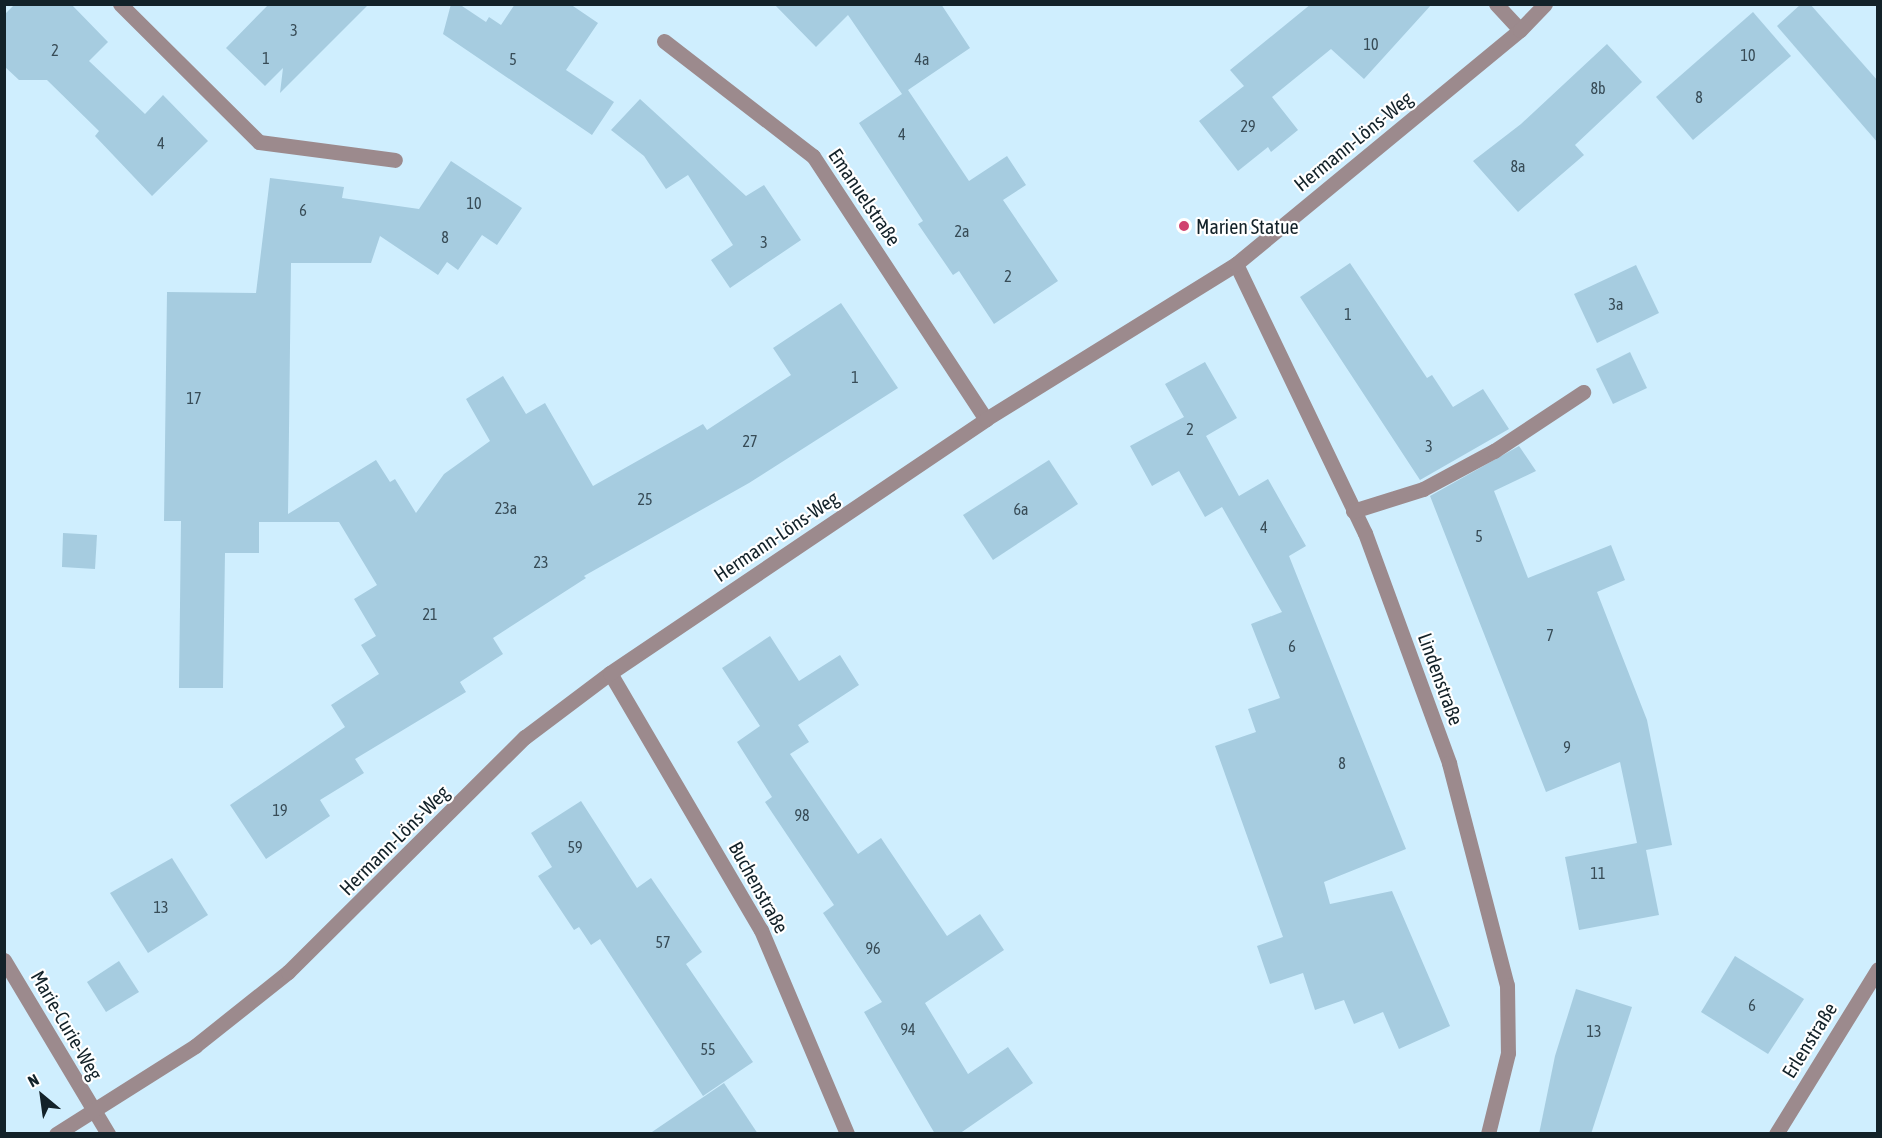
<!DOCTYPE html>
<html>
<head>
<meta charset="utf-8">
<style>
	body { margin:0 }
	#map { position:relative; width:1882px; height:1138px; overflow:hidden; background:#cfeefe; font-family:"Asap Condensed",sans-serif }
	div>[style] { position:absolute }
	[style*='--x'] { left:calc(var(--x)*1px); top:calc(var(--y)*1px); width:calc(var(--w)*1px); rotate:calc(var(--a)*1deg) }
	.building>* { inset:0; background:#a6cce0 }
	.minor>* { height:15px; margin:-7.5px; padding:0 7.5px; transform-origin:7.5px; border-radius:7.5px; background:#9c8a8d }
	.dots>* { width:16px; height:16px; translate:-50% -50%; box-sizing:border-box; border:3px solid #fff; border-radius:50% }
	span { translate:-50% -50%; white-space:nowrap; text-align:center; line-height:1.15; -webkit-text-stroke:4.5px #fff; paint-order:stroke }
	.number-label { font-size:16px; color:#384c57 }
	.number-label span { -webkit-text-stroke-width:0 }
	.street-label { font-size:20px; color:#132229 }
	.poi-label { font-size:20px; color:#132229 }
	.left { translate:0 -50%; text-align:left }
	.frame { position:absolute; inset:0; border:6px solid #132229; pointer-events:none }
	.north { position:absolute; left:12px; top:1066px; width:60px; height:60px; -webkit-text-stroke:4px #fff; paint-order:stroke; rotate:331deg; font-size:16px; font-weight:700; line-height:24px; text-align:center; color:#132229 }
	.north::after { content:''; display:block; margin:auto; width:21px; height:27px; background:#132229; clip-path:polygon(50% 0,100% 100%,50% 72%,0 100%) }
</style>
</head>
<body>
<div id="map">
	<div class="building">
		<i style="clip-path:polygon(15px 4px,71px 4px,108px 42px,89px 61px,145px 114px,163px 95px,208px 141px,152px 196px,95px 136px,99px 131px,47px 80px,19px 80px,4px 66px,4px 15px)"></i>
		<i style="clip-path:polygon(269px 4px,369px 4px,280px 93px,283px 68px,265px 86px,226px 48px)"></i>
		<i style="clip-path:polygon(451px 4px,459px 4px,486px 22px,489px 17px,501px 25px,515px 4px,570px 4px,598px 23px,566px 70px,614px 102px,592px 135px,443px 34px)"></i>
		<i style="clip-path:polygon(774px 4px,941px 4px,970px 48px,908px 90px,969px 181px,1007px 156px,1026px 185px,1003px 200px,1058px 281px,994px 324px,959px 271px,953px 275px,918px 224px,923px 221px,859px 123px,902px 94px,848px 15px,816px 47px)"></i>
		<i style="clip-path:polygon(1311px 4px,1432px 4px,1364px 79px,1331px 49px,1272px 97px,1298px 130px,1271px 152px,1268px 147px,1238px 171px,1199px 121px,1244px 86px,1230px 70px)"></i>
		<i style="clip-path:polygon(1801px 4px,1810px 4px,1878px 81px,1878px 143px,1777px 26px)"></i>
		<i style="clip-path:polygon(1753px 12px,1791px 56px,1693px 140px,1656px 97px)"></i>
		<i style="clip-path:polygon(1607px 44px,1642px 82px,1575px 145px,1584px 155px,1518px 212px,1473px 161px,1521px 124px)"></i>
		<i style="clip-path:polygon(640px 99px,746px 196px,764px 185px,801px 240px,730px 288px,711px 260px,733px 245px,688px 175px,666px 189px,644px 156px,611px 130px)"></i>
		<i style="clip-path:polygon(451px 161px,522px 208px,497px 245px,482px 235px,458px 270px,447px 262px,438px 275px,380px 236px,371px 263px,291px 263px,288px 514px,376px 460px,390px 482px,395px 479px,416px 513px,444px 474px,490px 441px,466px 399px,503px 376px,526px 414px,545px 403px,593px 486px,703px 424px,707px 430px,791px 375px,773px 348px,841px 303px,898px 388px,749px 483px,584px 576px,586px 578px,493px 638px,503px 654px,460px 682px,466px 692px,355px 759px,364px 773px,320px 800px,330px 816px,266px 859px,230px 805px,345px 727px,331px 705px,379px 674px,361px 645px,376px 636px,354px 599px,377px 585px,339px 522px,259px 522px,259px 553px,225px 553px,223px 688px,179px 688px,181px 521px,164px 521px,167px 292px,256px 293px,270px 178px,344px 187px,342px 198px,419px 209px)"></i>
		<i style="clip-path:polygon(1350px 263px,1427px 378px,1432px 375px,1453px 407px,1483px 389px,1509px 429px,1420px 480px,1300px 297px)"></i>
		<i style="clip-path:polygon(1636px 265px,1659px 313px,1597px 343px,1574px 294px)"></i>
		<i style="clip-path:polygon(1630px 352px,1647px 388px,1613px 404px,1596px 369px)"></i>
		<i style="clip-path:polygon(1205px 362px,1237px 418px,1206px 436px,1239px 496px,1268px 479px,1306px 546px,1289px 556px,1406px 849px,1324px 882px,1330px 904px,1392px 891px,1450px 1026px,1399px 1049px,1383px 1012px,1354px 1024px,1344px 1000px,1315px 1010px,1303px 973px,1270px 984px,1257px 946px,1283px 937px,1215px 746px,1256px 732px,1248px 709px,1280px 698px,1251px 624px,1282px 612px,1222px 507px,1205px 517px,1179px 471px,1152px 486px,1130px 446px,1184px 417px,1165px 384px)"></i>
		<i style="clip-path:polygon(1519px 446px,1536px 471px,1494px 491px,1528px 578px,1611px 545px,1625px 580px,1597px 592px,1647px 720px,1672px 845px,1646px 850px,1659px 915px,1579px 930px,1565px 857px,1637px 843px,1620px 762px,1546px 792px,1430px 496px)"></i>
		<i style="clip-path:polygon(1049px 460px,1078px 504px,993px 560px,963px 515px)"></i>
		<i style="clip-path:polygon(63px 533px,97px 535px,95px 569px,62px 567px)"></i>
		<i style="clip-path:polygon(770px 636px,799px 681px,840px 655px,859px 685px,798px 725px,809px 742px,790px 754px,858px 854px,881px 838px,947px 936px,980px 914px,1004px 950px,925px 1003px,968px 1074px,1008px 1047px,1033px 1083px,959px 1134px,935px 1134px,864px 1012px,882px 1002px,823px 913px,834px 905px,765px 802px,772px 797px,737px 742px,760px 726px,722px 668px)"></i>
		<i style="clip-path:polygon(581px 801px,637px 888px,651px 878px,702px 952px,686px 964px,753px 1062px,703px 1096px,600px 939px,591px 945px,579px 927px,574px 930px,538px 876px,552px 867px,531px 833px)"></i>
		<i style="clip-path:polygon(172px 858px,208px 915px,148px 953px,110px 893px)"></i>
		<i style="clip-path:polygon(1735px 956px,1804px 999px,1768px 1054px,1701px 1012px)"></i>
		<i style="clip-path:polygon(119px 961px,139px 992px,106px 1012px,87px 982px)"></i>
		<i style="clip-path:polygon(1576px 989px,1632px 1007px,1591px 1134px,1539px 1134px,1555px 1056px)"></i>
		<i style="clip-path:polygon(724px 1083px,758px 1134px,649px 1134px)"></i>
	</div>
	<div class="minor">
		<i style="--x:120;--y:4;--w:196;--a:44.8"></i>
		<i style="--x:259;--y:142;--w:137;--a:7.5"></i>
		<i style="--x:1496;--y:4;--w:35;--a:47"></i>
		<i style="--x:664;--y:41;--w:188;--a:37.7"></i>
		<i style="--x:813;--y:156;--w:315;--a:56.7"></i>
		<i style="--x:1236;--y:264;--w:298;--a:64.4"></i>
		<i style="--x:1365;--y:533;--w:245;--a:69.9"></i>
		<i style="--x:1449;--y:763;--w:229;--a:75.4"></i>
		<i style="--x:1507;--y:985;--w:68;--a:89.2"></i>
		<i style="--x:1508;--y:1053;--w:83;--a:103.9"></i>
		<i style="--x:1353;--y:511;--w:73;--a:-17.4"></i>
		<i style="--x:1423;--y:489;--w:81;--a:-28.2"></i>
		<i style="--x:1494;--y:451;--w:107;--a:-33.5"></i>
		<i style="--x:610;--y:673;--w:298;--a:59.6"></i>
		<i style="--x:761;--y:930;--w:221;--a:67.1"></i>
		<i style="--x:4;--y:960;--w:203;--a:59.1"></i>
		<i style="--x:56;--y:1134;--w:165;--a:-32.3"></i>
		<i style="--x:195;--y:1046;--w:119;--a:-38.5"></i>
		<i style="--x:288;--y:972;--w:334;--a:-44.8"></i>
		<i style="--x:525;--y:737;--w:106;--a:-37"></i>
		<i style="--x:610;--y:673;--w:454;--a:-34"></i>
		<i style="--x:986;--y:419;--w:294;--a:-31.8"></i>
		<i style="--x:1236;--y:264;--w:368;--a:-39.5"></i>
		<i style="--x:1520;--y:30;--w:36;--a:-46"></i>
		<i style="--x:1776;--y:1134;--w:194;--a:-58.3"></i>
	</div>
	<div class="dots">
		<i style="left:1184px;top:226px;background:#d0426f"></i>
	</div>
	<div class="number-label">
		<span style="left:294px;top:30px">3</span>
		<span style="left:1371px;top:44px">10</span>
		<span style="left:55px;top:50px">2</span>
		<span style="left:1748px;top:55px">10</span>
		<span style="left:266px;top:58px">1</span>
		<span style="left:513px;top:59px">5</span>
		<span style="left:922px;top:59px">4a</span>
		<span style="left:1598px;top:88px">8b</span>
		<span style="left:1699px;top:97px">8</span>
		<span style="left:1248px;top:126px">29</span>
		<span style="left:902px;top:134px">4</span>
		<span style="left:161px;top:143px">4</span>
		<span style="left:1518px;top:166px">8a</span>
		<span style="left:474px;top:203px">10</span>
		<span style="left:303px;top:210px">6</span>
		<span style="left:962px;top:231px">2a</span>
		<span style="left:445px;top:237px">8</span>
		<span style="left:764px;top:242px">3</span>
		<span style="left:1008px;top:276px">2</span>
		<span style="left:1616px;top:304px">3a</span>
		<span style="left:1348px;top:314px">1</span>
		<span style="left:855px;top:377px">1</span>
		<span style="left:194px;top:398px">17</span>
		<span style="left:1190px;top:429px">2</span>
		<span style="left:750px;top:441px">27</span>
		<span style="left:1429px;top:446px">3</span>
		<span style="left:645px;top:499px">25</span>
		<span style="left:506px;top:508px">23a</span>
		<span style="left:1021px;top:509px">6a</span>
		<span style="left:1264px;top:527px">4</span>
		<span style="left:1479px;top:536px">5</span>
		<span style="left:541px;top:562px">23</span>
		<span style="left:430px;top:614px">21</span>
		<span style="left:1550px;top:635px">7</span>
		<span style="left:1292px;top:646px">6</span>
		<span style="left:1567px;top:747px">9</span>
		<span style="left:1342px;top:763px">8</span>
		<span style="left:280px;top:810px">19</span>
		<span style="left:802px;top:815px">98</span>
		<span style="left:575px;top:847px">59</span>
		<span style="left:1598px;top:873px">11</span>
		<span style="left:161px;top:907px">13</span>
		<span style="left:663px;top:942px">57</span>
		<span style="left:873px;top:948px">96</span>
		<span style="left:1752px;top:1005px">6</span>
		<span style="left:908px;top:1029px">94</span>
		<span style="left:1594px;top:1031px">13</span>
		<span style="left:708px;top:1049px">55</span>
	</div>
	<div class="street-label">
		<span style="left:1353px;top:141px;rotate:-39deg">Hermann-Löns-Weg</span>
		<span style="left:865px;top:197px;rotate:56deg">Emanuelstraße</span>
		<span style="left:776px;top:536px;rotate:-34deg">Hermann-Löns-Weg</span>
		<span style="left:1441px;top:679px;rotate:70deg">Lindenstraße</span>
		<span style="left:394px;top:840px;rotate:-45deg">Hermann-Löns-Weg</span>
		<span style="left:759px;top:887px;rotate:61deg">Buchenstraße</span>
		<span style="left:67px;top:1025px;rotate:60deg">Marie-Curie-Weg</span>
		<span style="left:1809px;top:1040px;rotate:-58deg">Erlenstraße</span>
	</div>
	<div class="poi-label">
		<span class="left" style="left:1196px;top:226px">Marien Statue</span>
	</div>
	<div class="frame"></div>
	<div class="north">N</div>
</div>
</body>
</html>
